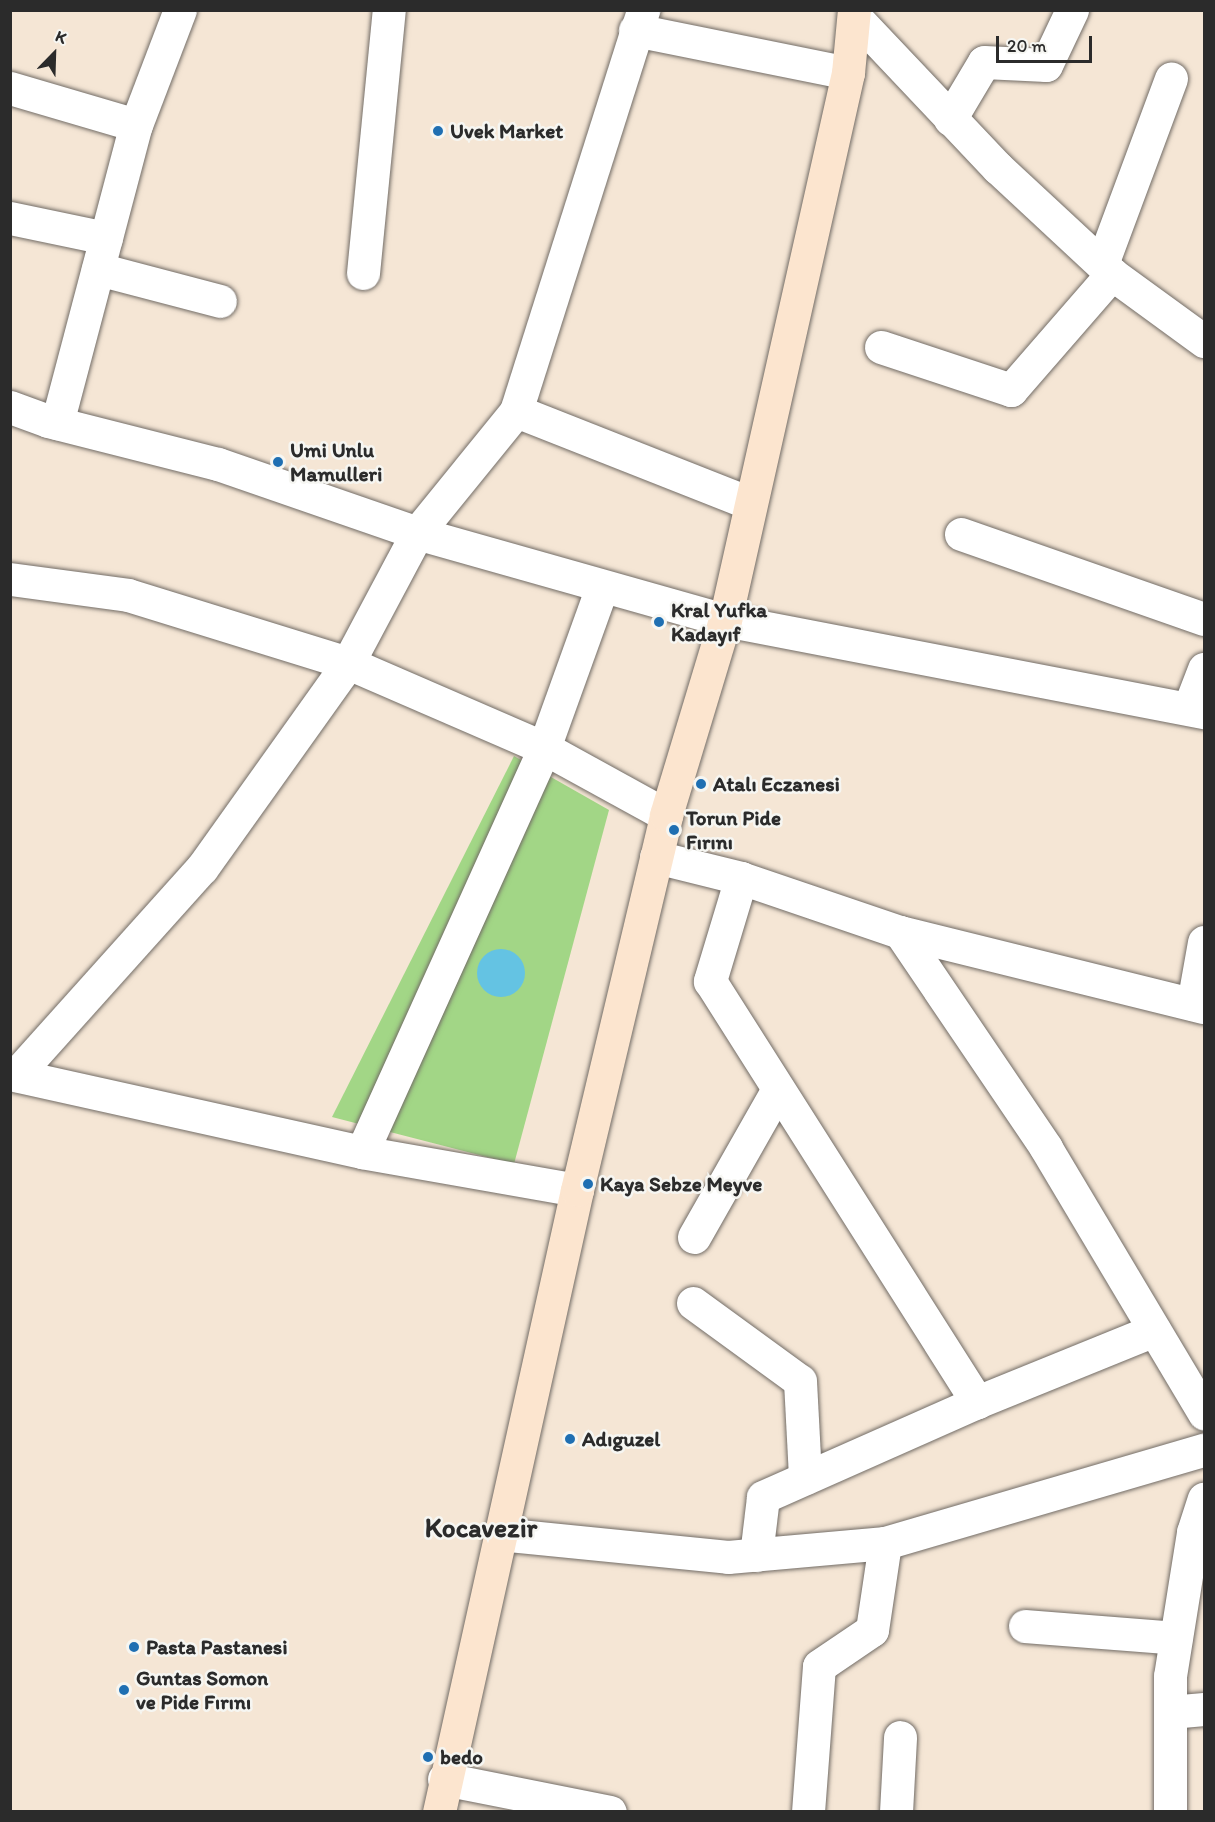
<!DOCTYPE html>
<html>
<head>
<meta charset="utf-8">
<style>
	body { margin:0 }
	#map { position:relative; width:1215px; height:1822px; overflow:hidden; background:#f5e6d5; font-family:Itim,sans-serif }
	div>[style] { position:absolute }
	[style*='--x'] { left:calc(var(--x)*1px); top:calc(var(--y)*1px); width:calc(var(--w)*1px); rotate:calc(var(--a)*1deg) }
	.green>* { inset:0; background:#a2d686 }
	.water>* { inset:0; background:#64c3e3 }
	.round { border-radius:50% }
	.roads { filter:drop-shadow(0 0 2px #726c66) drop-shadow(0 0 2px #726c66) }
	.street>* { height:33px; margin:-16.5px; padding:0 16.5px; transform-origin:16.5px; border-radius:16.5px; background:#fff }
	.secondary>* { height:33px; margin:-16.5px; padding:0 16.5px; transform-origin:16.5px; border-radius:16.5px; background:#fce5cf }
	.dots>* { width:16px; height:16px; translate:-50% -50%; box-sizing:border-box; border:3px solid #f6f6f2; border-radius:50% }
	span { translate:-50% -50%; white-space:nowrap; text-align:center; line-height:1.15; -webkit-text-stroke:5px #f6f6f2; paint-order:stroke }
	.poi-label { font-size:21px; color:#2b2b2b; font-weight:700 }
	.left { translate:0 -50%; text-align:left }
	.district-label { font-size:27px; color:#2b2b2b; font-weight:700 }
	.frame { position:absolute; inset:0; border:12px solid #2b2b2b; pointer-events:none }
	.north { position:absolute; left:24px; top:24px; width:60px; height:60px; -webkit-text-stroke:4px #f6f6f2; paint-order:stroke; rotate:23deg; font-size:16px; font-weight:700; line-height:24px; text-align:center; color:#2b2b2b }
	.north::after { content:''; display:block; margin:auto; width:21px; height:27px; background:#2b2b2b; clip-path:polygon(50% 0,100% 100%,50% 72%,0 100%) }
	.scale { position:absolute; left:996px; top:36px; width:96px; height:27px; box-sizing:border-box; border:3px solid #2b2b2b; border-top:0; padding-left:8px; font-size:18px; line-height:21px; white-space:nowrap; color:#2b2b2b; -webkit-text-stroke:4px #f6f6f2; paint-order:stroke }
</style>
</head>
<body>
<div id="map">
	<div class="green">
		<i style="clip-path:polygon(514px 756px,609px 810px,514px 1164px,332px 1117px)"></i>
	</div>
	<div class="water">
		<i class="round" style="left:477px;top:949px;width:48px;height:48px"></i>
	</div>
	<div class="roads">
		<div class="street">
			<i style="--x:856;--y:18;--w:207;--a:46.6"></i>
			<i style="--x:998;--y:168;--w:156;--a:42.9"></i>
			<i style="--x:1112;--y:274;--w:114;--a:36.1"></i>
			<i style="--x:635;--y:30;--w:217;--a:11.4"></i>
			<i style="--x:10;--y:88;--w:131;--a:16.4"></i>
			<i style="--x:950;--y:119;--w:66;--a:-59.2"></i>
			<i style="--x:984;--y:62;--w:62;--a:2.8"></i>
			<i style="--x:1046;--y:65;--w:61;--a:-64.7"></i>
			<i style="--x:10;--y:218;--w:98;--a:11.8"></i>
			<i style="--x:1102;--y:264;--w:198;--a:-69.6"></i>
			<i style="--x:98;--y:269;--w:126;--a:14.7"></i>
			<i style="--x:363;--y:273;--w:264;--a:-84.4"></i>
			<i style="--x:881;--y:347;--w:137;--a:18.3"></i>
			<i style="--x:1011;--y:390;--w:154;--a:-49"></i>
			<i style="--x:10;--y:407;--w:40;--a:20.2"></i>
			<i style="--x:48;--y:421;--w:175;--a:14.2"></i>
			<i style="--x:218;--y:464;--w:211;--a:19.1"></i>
			<i style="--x:417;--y:533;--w:320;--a:15.8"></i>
			<i style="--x:725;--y:620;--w:488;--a:10.9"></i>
			<i style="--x:516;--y:411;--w:251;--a:21.5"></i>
			<i style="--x:57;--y:423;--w:308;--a:-75.2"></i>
			<i style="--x:136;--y:125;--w:123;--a:-69.1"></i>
			<i style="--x:961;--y:534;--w:257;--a:19.3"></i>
			<i style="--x:10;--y:579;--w:119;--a:7.7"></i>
			<i style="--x:128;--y:595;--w:230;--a:17.2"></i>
			<i style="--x:348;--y:663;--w:214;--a:23.4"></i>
			<i style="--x:544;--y:748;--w:139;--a:28.8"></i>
			<i style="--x:1189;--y:708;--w:42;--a:-69"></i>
			<i style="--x:656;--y:857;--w:88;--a:13.9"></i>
			<i style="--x:741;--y:878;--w:168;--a:18.8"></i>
			<i style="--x:900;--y:932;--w:313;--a:13.9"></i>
			<i style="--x:741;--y:878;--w:108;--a:106.8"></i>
			<i style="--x:710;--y:981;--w:499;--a:57.6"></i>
			<i style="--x:900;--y:932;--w:261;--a:55.9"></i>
			<i style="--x:1046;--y:1148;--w:309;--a:59.2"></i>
			<i style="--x:1193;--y:1004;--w:63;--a:-79.9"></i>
			<i style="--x:362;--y:1152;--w:443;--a:-65.7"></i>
			<i style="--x:544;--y:748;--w:171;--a:-70.2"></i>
			<i style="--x:577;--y:1190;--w:218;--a:-170"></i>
			<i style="--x:362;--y:1152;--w:354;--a:-167.5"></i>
			<i style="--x:16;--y:1075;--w:278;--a:-48.1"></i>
			<i style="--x:202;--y:868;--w:252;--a:-54.5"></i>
			<i style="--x:348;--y:663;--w:147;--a:-62"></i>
			<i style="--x:417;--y:533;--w:157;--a:-50.9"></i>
			<i style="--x:516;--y:411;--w:421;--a:-72.4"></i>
			<i style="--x:694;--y:1237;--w:170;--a:-60.4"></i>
			<i style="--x:693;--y:1303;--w:132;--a:36.1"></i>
			<i style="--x:800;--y:1381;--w:97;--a:87"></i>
			<i style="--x:499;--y:1534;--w:230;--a:5.7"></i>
			<i style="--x:728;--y:1557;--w:158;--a:-5.1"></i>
			<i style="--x:885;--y:1543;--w:332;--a:-16.3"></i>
			<i style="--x:756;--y:1555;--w:58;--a:-83.1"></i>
			<i style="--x:763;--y:1497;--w:234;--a:-23.9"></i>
			<i style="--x:977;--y:1402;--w:191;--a:-22.1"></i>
			<i style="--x:1025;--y:1626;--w:151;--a:4.5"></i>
			<i style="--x:1170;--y:1712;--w:34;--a:-5"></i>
			<i style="--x:444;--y:1779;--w:169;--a:11.2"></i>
			<i style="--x:808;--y:1812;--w:146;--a:-85.7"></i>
			<i style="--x:819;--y:1666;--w:64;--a:-34.2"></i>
			<i style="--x:872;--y:1630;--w:88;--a:-81.5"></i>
			<i style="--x:896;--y:1812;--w:75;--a:-86.9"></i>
			<i style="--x:1170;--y:1812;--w:136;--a:-90"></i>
			<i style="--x:1170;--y:1676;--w:146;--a:-80.9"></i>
			<i style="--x:1193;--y:1532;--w:35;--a:-72"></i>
		</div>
		<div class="secondary">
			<i style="--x:439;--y:1812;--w:637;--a:-77.49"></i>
			<i style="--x:577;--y:1190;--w:385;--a:-76.6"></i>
			<i style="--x:666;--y:815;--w:204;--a:-73.2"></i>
			<i style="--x:725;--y:620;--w:561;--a:-77.33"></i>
			<i style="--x:848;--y:73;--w:63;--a:-84.6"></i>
		</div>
	</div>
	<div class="dots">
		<i style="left:438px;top:131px;background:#1f6fb2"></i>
		<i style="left:278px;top:462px;background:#1f6fb2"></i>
		<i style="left:659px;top:622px;background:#1f6fb2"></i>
		<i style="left:701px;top:784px;background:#1f6fb2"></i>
		<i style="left:674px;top:830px;background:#1f6fb2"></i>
		<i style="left:588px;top:1184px;background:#1f6fb2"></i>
		<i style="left:570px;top:1439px;background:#1f6fb2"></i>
		<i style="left:134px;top:1647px;background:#1f6fb2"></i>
		<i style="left:124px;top:1690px;background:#1f6fb2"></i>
		<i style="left:428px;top:1757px;background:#1f6fb2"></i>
	</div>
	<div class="poi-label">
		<span class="left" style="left:450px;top:131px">Uvek Market</span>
		<span class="left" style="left:290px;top:462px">Umi Unlu<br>Mamulleri</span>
		<span class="left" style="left:671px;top:622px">Kral Yufka<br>Kadayıf</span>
		<span class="left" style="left:713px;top:784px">Atalı Eczanesi</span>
		<span class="left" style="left:686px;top:830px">Torun Pide<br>Fırını</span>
		<span class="left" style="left:600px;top:1184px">Kaya Sebze Meyve</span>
		<span class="left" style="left:582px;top:1439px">Adıguzel</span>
		<span class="left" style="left:146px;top:1647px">Pasta Pastanesi</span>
		<span class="left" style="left:136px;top:1690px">Guntas Somon<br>ve Pide Fırını</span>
		<span class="left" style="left:440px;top:1757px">bedo</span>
	</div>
	<div class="district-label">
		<span style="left:481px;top:1528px">Kocavezir</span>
	</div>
	<div class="frame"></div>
	<div class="north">K</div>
	<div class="scale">20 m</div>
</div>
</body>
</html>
